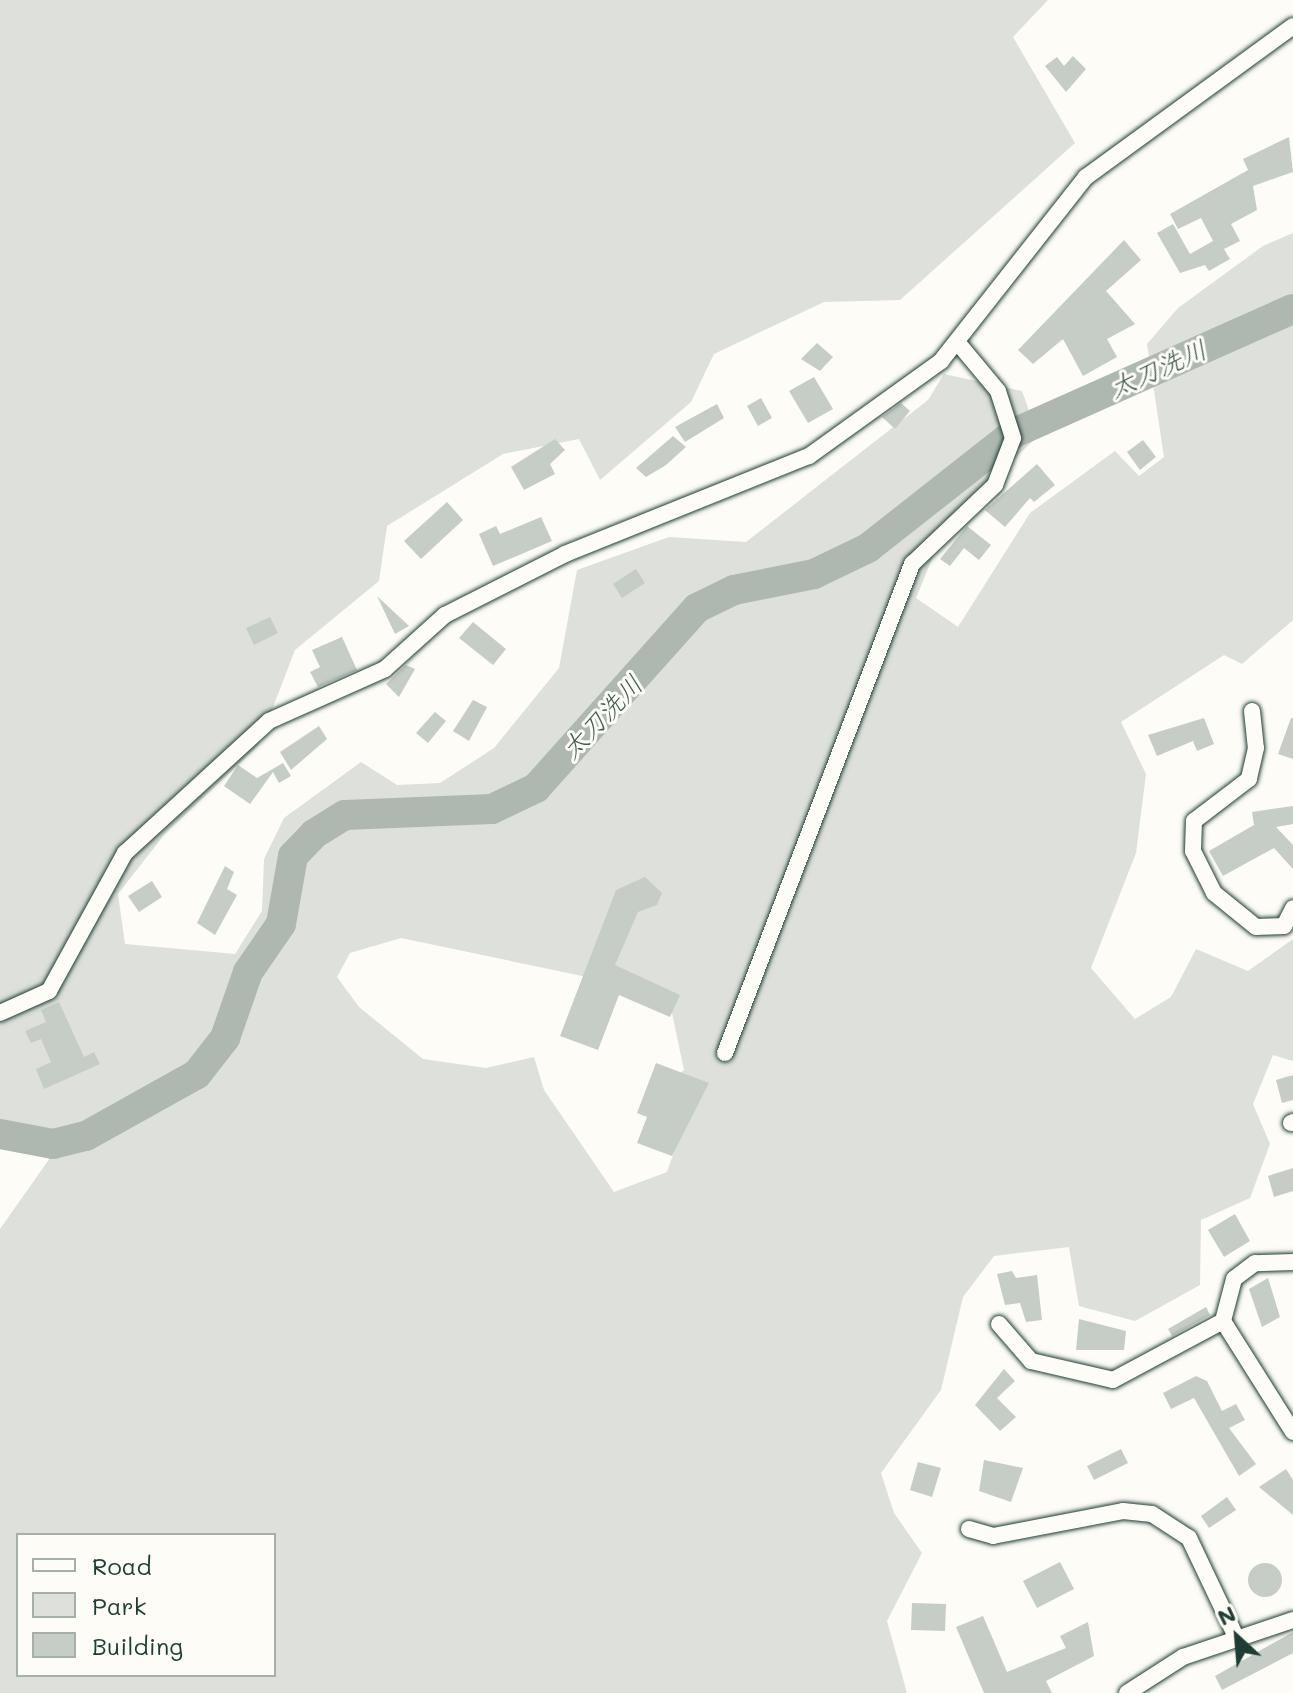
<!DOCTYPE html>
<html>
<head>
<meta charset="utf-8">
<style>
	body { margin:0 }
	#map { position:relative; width:1293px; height:1693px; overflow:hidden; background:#fdfcf7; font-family:Mali,"Klee One",sans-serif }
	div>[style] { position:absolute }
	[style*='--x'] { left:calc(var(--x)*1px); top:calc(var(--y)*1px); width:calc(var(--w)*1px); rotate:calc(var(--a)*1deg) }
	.green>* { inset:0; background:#dde0db }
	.river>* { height:30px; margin:-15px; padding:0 15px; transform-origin:15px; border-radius:15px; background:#aeb8b1 }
	.building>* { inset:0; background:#c6cdc7 }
	.round { border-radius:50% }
	.roads { filter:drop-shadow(0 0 2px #1f3d34) drop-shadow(0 0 2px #1f3d34) }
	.minor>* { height:16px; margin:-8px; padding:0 8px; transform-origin:8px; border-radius:8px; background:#fdfcf7 }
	span { translate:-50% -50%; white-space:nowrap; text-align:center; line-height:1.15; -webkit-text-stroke:6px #fdfcf7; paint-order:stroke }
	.water-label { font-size:26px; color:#435c53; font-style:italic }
	.legend { position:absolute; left:16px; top:1533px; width:260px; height:144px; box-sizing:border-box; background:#fdfcf7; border:2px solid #a4b0a9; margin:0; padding:10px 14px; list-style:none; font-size:24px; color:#1f3d34 }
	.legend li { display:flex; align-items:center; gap:16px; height:40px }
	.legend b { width:40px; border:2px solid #a4b0a9 }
	.north { position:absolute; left:1197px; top:1597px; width:80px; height:80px; -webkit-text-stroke:6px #fdfcf7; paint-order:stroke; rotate:334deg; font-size:22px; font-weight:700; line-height:32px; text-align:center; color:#1f3d34 }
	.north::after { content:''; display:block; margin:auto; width:28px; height:36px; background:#1f3d34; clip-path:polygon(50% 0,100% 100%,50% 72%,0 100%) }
</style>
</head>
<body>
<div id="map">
	<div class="green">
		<i style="clip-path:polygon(evenodd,0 0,1048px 0,1013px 37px,1075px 143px,900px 300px,824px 302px,714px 354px,691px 402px,600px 480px,579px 439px,503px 454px,387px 526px,379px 581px,295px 650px,258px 746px,164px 835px,118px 894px,125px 944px,235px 954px,262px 911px,264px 859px,284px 818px,361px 762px,397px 785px,440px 783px,494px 748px,559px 668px,577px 570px,669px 537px,746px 542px,928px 400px,944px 374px,1022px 391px,1038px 436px,969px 503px,937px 547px,916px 598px,958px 627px,1030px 513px,1115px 451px,1139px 476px,1164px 457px,1147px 344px,1178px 308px,1263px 246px,1293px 233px,1293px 620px,1242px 664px,1224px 655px,1121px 722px,1146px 774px,1136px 853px,1091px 968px,1135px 1019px,1171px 997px,1196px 949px,1248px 971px,1293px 939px,1293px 1061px,1273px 1055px,1253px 1104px,1270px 1144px,1250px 1198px,1201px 1220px,1200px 1285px,1135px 1321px,1079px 1306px,1069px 1247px,994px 1256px,963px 1297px,941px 1390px,881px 1473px,894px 1513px,922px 1553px,887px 1621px,907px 1693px,0 1693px,0 1229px,50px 1158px,0 1135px,0 0,401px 938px,668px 994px,684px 1070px,661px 1090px,681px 1132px,667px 1172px,614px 1192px,544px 1090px,534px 1057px,486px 1068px,423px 1059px,359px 1007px,337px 977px,350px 953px,401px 938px,0 0,18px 1535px,274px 1535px,274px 1675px,18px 1675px,18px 1535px)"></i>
	</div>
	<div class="river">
		<i style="--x:0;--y:1134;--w:54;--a:10.7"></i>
		<i style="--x:53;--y:1144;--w:34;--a:-14"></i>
		<i style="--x:86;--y:1136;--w:127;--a:-29.2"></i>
		<i style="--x:197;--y:1074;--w:46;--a:-52.1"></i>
		<i style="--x:225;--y:1038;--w:70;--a:-70.8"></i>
		<i style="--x:248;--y:972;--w:58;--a:-55.5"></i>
		<i style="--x:281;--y:924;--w:69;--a:-80"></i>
		<i style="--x:293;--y:856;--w:30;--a:-46"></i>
		<i style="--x:314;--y:834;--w:36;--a:-32"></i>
		<i style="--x:345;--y:815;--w:147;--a:-2.3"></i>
		<i style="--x:492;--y:809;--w:49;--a:-25.5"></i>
		<i style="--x:536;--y:788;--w:241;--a:-48.2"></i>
		<i style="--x:697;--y:608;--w:41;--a:-25.9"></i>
		<i style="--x:734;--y:590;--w:82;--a:-11.3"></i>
		<i style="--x:814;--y:574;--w:60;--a:-25.7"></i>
		<i style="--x:868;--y:548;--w:186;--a:-38.2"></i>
		<i style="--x:1014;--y:433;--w:305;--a:-24"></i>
	</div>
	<div class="building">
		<i style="clip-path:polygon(1073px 56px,1086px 69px,1066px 92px,1045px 66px,1057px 57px,1064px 66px)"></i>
		<i style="clip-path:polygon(1289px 137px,1293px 172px,1253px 186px,1257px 210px,1231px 224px,1240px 241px,1224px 249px,1230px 259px,1209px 271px,1205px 265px,1180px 273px,1157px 233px,1173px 224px,1190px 254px,1213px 241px,1201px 218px,1178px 229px,1170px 214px,1248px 170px,1243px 159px)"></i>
		<i style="clip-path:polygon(1124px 240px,1141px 260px,1106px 291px,1135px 324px,1107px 339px,1117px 357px,1083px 376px,1063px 339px,1033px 364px,1018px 350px)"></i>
		<i style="clip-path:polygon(817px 343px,833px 357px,820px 371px,801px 359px)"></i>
		<i style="clip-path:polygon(814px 377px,833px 409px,808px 423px,789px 391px)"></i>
		<i style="clip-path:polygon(761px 398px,772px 418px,758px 426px,747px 406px)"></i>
		<i style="clip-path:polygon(901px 403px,910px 411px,895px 429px,882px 417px)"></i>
		<i style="clip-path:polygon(717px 404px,724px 418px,685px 442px,675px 427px)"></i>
		<i style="clip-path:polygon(673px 436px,686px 447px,666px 465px,646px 477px,636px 468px)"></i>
		<i style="clip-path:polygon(555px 439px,565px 450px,550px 464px,555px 474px,524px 490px,511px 467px)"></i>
		<i style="clip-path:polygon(1143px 440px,1156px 457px,1140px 470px,1127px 452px)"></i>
		<i style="clip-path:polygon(1037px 464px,1055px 485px,1034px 502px,1030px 498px,1005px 527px,985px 510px)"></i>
		<i style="clip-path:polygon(447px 502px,463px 520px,421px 559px,404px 541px)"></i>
		<i style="clip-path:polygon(541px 517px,552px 541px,493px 566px,479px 534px,496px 526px,500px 534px)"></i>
		<i style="clip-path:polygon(967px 526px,991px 545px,979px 560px,964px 548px,950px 566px,940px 559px)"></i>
		<i style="clip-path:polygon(636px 569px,645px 583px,622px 598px,613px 584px)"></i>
		<i style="clip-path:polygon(377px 596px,409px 626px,395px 634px)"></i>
		<i style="clip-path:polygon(270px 617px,278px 633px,254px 645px,246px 628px)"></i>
		<i style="clip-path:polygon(473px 622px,506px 649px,493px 665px,459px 638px)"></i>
		<i style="clip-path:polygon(342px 637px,357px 670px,318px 687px,310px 672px,320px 667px,312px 650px)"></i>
		<i style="clip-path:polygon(406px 665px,415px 669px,399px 697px,386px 684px)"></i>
		<i style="clip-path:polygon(473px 700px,487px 707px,469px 741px,453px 731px)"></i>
		<i style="clip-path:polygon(435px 712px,446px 721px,428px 743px,416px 733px)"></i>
		<i style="clip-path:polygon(1204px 718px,1214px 744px,1197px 751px,1193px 741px,1157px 756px,1148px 735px)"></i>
		<i style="clip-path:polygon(1291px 718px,1293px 718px,1293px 759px,1278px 754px)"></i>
		<i style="clip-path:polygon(319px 726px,327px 739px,291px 770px,280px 752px)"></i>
		<i style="clip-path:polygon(283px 763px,291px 776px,279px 783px,273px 772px,250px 804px,224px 786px,238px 765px,257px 778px)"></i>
		<i style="clip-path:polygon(1293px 806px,1293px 824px,1276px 827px,1293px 845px,1293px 869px,1274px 848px,1223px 876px,1209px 851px,1254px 825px,1252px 812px)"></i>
		<i style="clip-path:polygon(225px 866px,234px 872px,227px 889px,237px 895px,215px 935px,197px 923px)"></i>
		<i style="clip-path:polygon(645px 877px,662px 893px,657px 905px,638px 912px,615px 965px,680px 995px,670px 1017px,619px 995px,598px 1050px,560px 1036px,616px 890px)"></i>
		<i style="clip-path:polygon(152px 881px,162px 897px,139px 912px,128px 896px)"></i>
		<i style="clip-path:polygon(59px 1002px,84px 1057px,94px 1052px,100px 1064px,44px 1089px,36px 1069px,51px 1062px,41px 1039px,31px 1043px,25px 1031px,46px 1022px,41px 1010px)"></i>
		<i style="clip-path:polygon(656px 1063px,709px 1083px,672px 1156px,637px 1143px,647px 1117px,637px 1113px)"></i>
		<i style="clip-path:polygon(1293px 1075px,1293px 1100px,1282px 1103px,1276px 1080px)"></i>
		<i style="clip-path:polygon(1293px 1168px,1293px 1191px,1274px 1197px,1268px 1176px)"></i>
		<i style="clip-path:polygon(1235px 1214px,1250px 1241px,1224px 1257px,1208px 1230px)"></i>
		<i style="clip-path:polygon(1012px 1271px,1016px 1278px,1037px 1275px,1042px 1320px,1026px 1322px,1020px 1303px,1005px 1305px,997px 1274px)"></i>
		<i style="clip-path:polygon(1268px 1278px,1280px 1317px,1262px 1327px,1249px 1289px)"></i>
		<i style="clip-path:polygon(1206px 1307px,1210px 1315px,1172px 1336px,1168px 1329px)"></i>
		<i style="clip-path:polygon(1079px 1319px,1126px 1331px,1124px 1350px,1076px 1350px)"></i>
		<i style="clip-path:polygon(1004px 1369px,1015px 1381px,997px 1398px,1016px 1417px,1000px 1431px,975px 1405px)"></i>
		<i style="clip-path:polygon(1196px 1376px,1207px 1381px,1222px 1411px,1236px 1404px,1245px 1420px,1229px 1428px,1256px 1464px,1239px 1476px,1194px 1398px,1171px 1409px,1163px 1393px)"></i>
		<i style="clip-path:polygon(1121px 1449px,1128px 1463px,1094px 1480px,1087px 1466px)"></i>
		<i style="clip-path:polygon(984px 1460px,1023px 1468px,1011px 1502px,979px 1491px)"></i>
		<i style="clip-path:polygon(918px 1462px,941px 1468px,932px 1497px,910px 1490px)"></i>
		<i style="clip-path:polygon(1286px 1469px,1293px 1480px,1293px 1515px,1259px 1487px)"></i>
		<i style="clip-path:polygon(1227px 1497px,1236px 1510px,1209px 1528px,1201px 1516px)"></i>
		<i style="clip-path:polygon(1060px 1562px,1074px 1589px,1037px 1608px,1023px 1581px)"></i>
		<i class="round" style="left:1248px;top:1563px;width:34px;height:34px"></i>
		<i style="clip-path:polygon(912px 1603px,946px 1604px,945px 1631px,911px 1630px)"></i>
		<i style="clip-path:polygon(983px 1616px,1007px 1672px,1066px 1648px,1060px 1636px,1088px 1622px,1094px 1656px,1046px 1681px,1052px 1693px,984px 1693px,956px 1627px)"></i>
		<i style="clip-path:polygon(1293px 1632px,1293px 1653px,1222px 1690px,1215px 1676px)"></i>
	</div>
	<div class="roads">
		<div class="minor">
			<i style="--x:1252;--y:711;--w:37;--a:84"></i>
			<i style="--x:1256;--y:748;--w:32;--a:103"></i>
			<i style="--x:1249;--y:779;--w:69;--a:142.6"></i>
			<i style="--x:1194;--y:821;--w:30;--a:92"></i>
			<i style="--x:1193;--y:851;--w:47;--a:63.4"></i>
			<i style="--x:1214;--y:893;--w:54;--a:39"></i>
			<i style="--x:1256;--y:927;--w:28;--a:-2"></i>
			<i style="--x:1284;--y:926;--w:20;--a:-63"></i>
			<i style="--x:0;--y:1013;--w:54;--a:-24.2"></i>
			<i style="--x:49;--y:991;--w:158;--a:-61.2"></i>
			<i style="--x:125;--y:853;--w:195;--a:-42.5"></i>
			<i style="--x:269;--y:721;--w:127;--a:-24.1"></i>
			<i style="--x:385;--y:669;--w:81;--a:-42"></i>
			<i style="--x:445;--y:615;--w:135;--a:-26.9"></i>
			<i style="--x:565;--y:554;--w:263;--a:-21.9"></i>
			<i style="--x:809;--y:456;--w:163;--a:-35.7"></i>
			<i style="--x:941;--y:361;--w:234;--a:-51.8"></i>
			<i style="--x:1086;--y:177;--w:256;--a:-36.1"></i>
			<i style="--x:725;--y:1053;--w:524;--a:-69.07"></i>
			<i style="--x:912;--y:564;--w:115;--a:-43.6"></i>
			<i style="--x:995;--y:485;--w:50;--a:-69"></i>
			<i style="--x:1013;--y:438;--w:49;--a:-107.7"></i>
			<i style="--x:998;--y:391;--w:62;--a:-129.8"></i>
			<i style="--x:1291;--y:1123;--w:2;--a:-27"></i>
			<i style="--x:1293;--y:1262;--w:38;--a:178"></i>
			<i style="--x:1255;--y:1263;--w:26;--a:143"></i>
			<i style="--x:1234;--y:1279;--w:43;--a:104.7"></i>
			<i style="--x:1223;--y:1321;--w:131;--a:57.8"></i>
			<i style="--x:999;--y:1324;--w:49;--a:49.1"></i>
			<i style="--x:1031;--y:1361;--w:84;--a:13"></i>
			<i style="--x:1113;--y:1380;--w:125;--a:-28.2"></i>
			<i style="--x:969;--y:1529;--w:25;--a:16"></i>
			<i style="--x:993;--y:1536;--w:132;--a:-10.9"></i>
			<i style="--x:1123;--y:1511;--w:29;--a:6"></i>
			<i style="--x:1152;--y:1514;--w:44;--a:33"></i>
			<i style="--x:1189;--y:1538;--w:107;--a:64.6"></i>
			<i style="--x:1127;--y:1693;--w:67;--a:-32.7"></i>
			<i style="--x:1183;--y:1657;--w:116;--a:-18.6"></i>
		</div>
	</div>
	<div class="water-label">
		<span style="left:1158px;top:369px;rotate:-24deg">太刀洗川</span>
		<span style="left:602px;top:717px;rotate:-46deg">太刀洗川</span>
	</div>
	<ul class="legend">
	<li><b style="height:10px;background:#fdfcf7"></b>Road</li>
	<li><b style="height:22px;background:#dde0db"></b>Park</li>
	<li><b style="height:22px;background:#c6cdc7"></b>Building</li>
	</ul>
	<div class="north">N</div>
</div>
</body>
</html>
